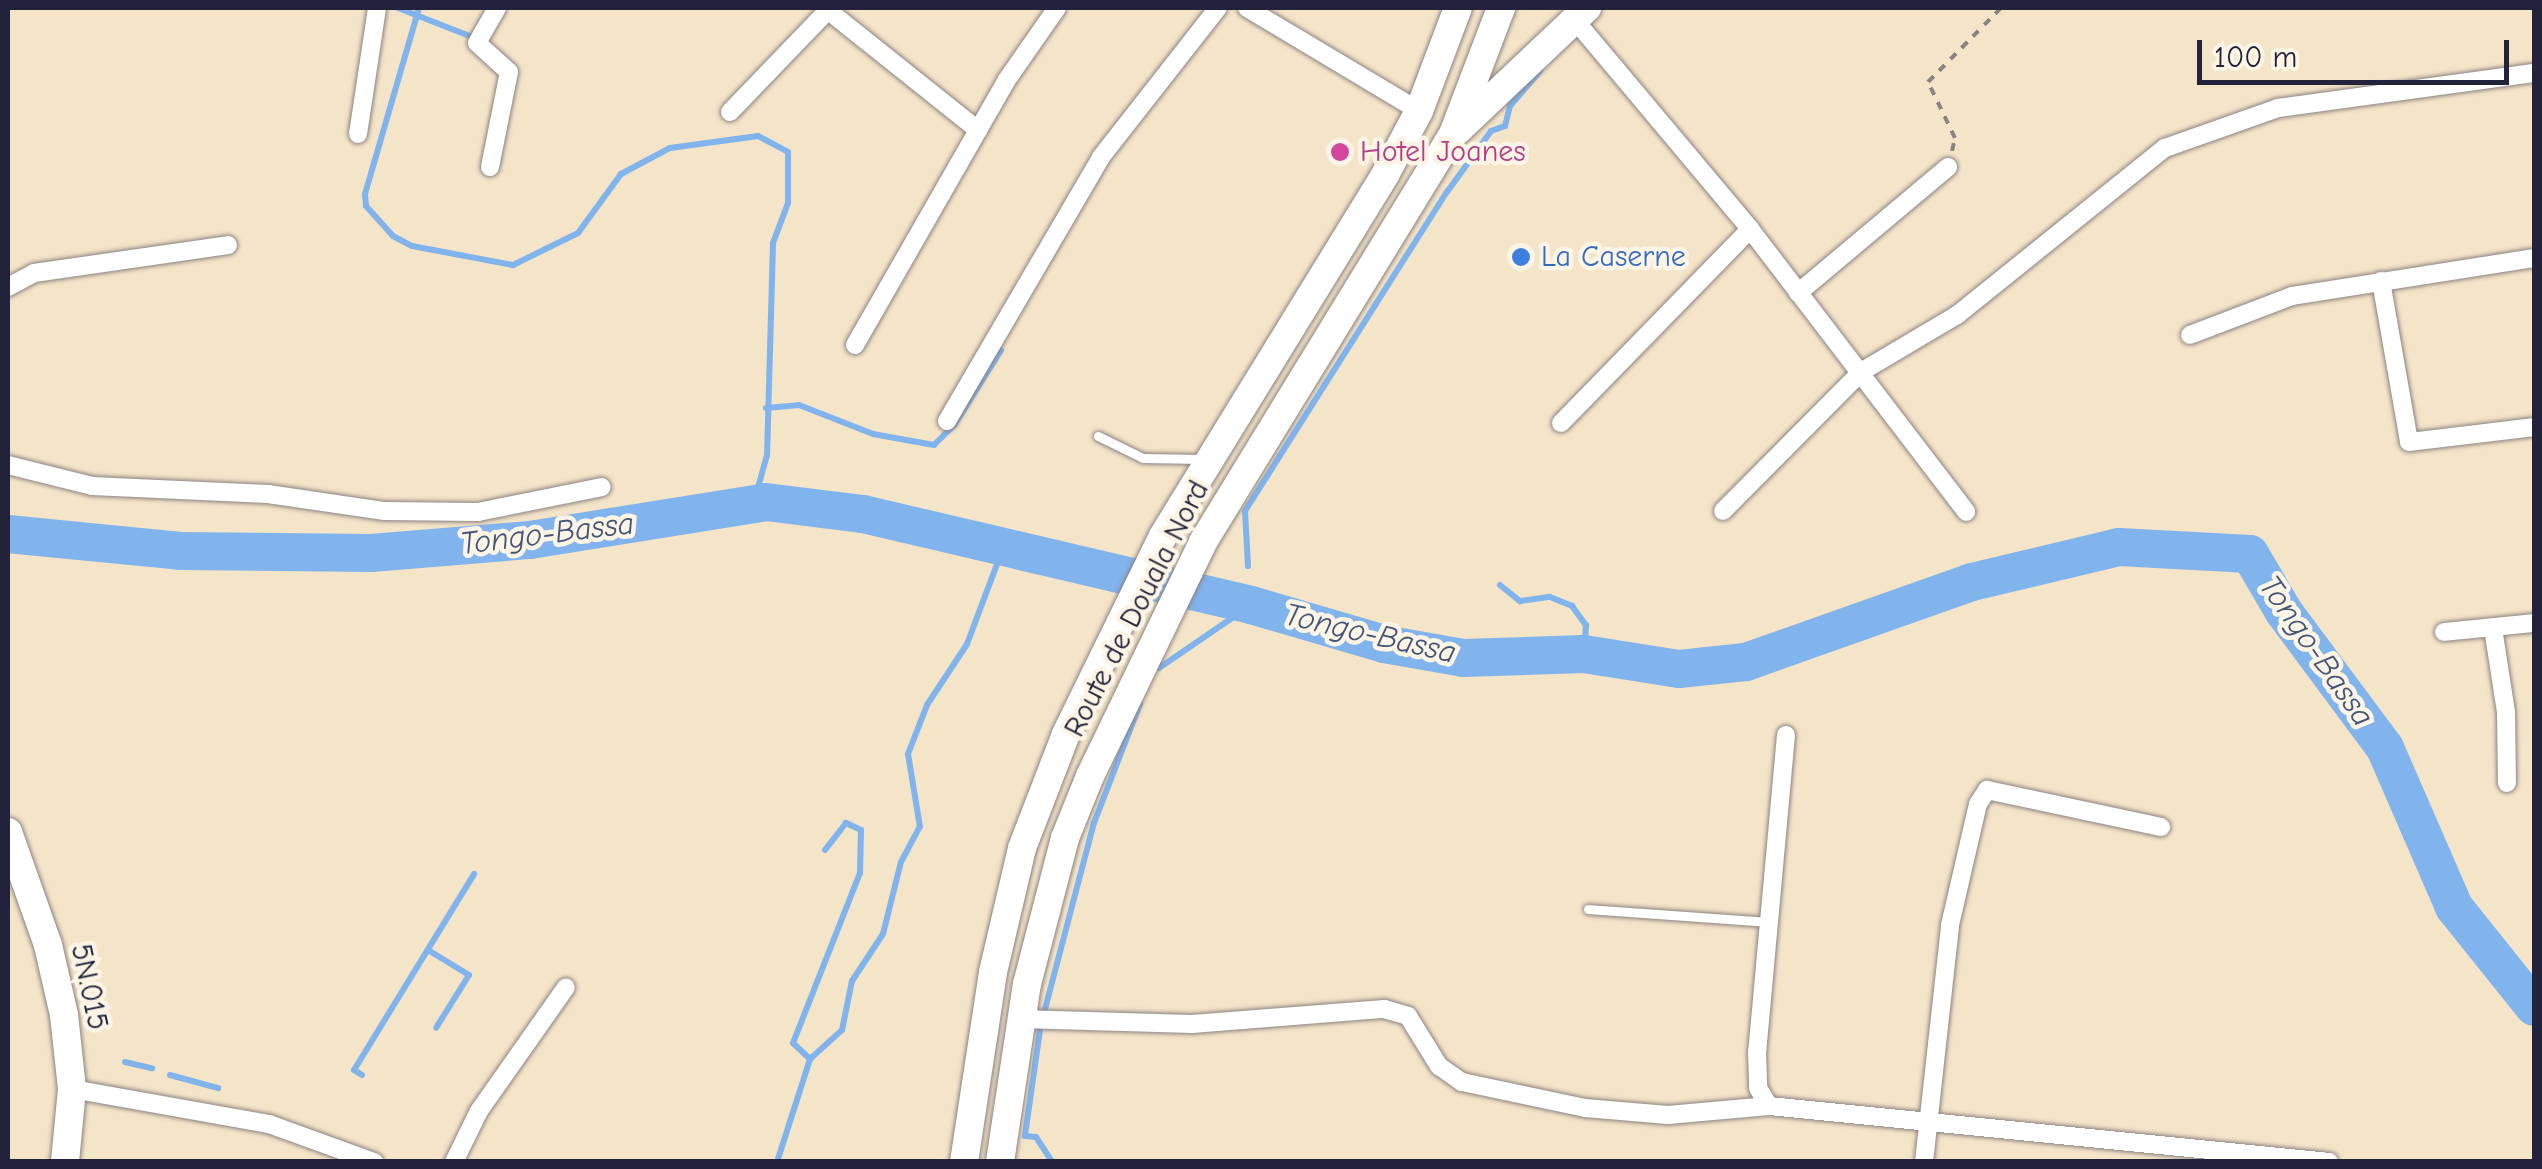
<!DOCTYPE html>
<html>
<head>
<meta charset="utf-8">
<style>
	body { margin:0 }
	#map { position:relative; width:2542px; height:1169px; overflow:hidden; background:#f4e4c8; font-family:"Comic Neue",sans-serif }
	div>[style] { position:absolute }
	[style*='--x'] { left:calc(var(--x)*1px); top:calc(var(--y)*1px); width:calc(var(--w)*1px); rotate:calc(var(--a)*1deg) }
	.stream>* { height:6px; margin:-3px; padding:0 3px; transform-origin:3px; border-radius:3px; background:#81b3ed }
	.river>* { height:38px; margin:-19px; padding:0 19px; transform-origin:19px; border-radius:19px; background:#81b3ed }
	.path>* { height:4px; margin-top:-2px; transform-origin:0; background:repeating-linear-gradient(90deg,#8b8382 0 8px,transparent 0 16px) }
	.roads { filter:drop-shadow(0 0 2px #8b8382) drop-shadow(0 0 2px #8b8382) }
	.service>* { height:9px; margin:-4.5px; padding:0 4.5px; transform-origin:4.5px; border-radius:4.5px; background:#fff }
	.minor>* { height:18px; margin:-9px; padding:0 9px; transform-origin:9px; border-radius:9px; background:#fff }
	.primary>* { height:28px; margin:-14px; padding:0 14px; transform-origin:14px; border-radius:14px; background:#fff }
	.dots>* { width:28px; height:28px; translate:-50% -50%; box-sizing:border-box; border:5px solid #fcf5e5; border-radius:50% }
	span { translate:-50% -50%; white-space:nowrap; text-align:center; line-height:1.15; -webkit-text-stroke:9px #fcf5e5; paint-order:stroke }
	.hotel-label { font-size:30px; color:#b23c85 }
	.left { translate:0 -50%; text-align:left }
	.shop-label { font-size:30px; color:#366cbe }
	.street-label { font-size:30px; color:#22223b }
	.water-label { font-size:32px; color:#435579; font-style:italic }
	.frame { position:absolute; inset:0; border:10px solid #22223b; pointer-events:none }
	.scale { position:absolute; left:2197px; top:40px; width:312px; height:45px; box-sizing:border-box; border:5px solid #22223b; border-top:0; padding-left:12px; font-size:30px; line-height:35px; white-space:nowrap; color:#22223b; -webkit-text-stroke:8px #fcf5e5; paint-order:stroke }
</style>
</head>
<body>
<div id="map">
	<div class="stream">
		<i style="--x:398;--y:8;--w:79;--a:21.4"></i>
		<i style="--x:419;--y:8;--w:194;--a:106.2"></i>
		<i style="--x:365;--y:194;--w:12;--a:85"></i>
		<i style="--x:366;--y:206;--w:40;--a:48"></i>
		<i style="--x:393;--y:236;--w:21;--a:28"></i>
		<i style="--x:412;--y:246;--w:103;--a:10.7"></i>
		<i style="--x:513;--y:265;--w:72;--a:-26.2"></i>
		<i style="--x:578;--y:233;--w:73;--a:-53.9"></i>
		<i style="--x:621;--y:174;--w:55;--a:-28"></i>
		<i style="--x:670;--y:148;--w:89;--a:-7.8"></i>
		<i style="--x:758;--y:136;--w:34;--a:28"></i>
		<i style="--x:788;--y:152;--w:51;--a:90"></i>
		<i style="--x:788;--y:203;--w:43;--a:110.6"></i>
		<i style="--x:773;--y:243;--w:212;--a:91.6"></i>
		<i style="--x:767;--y:455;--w:49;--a:105.5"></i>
		<i style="--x:766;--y:408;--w:33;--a:-5"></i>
		<i style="--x:799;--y:405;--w:79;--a:21.4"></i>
		<i style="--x:873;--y:434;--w:62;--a:10.2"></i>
		<i style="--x:934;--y:445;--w:30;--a:-45"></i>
		<i style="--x:955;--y:424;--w:87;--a:-58.1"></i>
		<i style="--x:1248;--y:566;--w:55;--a:-93.1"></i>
		<i style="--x:1245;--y:511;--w:378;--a:-57.7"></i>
		<i style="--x:1447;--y:192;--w:75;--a:-54.2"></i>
		<i style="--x:1491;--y:131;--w:15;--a:-20"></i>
		<i style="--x:1505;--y:126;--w:21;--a:-76"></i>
		<i style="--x:1510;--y:106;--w:46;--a:-49.4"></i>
		<i style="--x:1500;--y:585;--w:26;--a:39"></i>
		<i style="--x:1520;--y:601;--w:30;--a:-8"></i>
		<i style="--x:1550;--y:597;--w:24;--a:22"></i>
		<i style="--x:1572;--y:606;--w:24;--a:54"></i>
		<i style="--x:1586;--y:625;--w:29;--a:94"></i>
		<i style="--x:1159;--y:668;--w:112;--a:-34.4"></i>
		<i style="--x:428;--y:950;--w:48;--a:31.4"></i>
		<i style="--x:469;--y:975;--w:62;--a:121.9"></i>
		<i style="--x:1044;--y:1013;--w:196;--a:-75.3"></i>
		<i style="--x:1094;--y:823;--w:128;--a:-68.9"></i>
		<i style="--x:1040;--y:1030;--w:107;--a:98.1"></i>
		<i style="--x:1025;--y:1136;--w:11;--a:5"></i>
		<i style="--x:1036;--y:1137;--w:30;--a:57"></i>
		<i style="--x:810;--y:1059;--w:23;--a:-137"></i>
		<i style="--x:793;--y:1043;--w:183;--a:-68.5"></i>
		<i style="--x:860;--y:873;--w:43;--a:-88.7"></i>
		<i style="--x:861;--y:830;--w:17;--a:-155"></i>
		<i style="--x:846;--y:823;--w:34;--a:128"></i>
		<i style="--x:125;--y:1062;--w:28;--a:13"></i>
		<i style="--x:170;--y:1075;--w:50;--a:15.2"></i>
		<i style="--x:362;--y:1075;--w:9;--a:-148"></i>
		<i style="--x:354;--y:1070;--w:230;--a:-58.5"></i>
		<i style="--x:777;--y:1162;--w:108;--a:-72.2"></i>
		<i style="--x:810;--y:1059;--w:43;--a:-42.2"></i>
		<i style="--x:842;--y:1030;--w:50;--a:-78.5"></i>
		<i style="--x:852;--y:981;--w:56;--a:-56.6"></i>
		<i style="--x:883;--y:934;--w:74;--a:-76"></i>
		<i style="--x:901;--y:862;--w:40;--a:-62"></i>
		<i style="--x:920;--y:827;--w:74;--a:-99.3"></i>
		<i style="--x:908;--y:754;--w:53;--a:-68.8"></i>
		<i style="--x:927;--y:705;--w:73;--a:-56.7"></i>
		<i style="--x:967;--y:644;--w:99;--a:-69.4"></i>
	</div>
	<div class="river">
		<i style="--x:8;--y:534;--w:173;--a:5.6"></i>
		<i style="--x:180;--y:551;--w:191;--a:0.6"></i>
		<i style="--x:371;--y:553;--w:160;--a:-4.7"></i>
		<i style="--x:530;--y:540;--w:239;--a:-9.1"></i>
		<i style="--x:766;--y:502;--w:98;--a:7.1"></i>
		<i style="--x:863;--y:514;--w:399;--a:13.2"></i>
		<i style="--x:1251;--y:605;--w:139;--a:16.3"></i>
		<i style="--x:1384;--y:644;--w:80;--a:10"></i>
		<i style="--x:1463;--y:658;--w:121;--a:-1.9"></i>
		<i style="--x:1584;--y:654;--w:96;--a:9"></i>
		<i style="--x:1679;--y:669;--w:67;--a:-6"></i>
		<i style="--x:1746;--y:662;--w:240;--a:-19.5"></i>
		<i style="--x:1972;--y:582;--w:151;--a:-13.4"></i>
		<i style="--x:2119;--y:547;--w:131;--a:3.1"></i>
		<i style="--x:2250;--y:554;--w:67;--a:59.6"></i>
		<i style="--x:2284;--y:612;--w:169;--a:53.4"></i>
		<i style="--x:2385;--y:748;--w:173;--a:66.5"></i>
		<i style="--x:2454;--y:907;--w:128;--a:51.3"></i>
	</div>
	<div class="path">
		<i style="--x:1952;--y:151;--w:13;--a:-77"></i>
		<i style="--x:1955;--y:138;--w:62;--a:-115.7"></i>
		<i style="--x:1928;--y:82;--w:104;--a:-45.4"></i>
	</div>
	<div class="roads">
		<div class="service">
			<i style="--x:1098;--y:436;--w:50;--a:26.1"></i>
			<i style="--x:1143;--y:458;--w:60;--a:1"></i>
			<i style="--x:1588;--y:909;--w:181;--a:4.1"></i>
		</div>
		<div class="minor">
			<i style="--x:825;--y:8;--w:196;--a:38.6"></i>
			<i style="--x:1247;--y:8;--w:200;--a:30.9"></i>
			<i style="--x:1574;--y:19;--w:274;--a:50"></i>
			<i style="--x:1750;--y:229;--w:356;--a:52.6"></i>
			<i style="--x:730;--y:112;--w:144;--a:-46.1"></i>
			<i style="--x:358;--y:134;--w:127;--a:-81.4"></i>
			<i style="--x:490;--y:167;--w:97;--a:-78.7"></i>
			<i style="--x:509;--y:72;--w:43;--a:-137.8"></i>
			<i style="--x:477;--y:43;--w:40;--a:-60.3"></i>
			<i style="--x:2381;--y:281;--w:163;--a:80.1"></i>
			<i style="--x:2409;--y:442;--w:126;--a:-6.8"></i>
			<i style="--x:8;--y:287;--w:30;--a:-28"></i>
			<i style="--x:34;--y:273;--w:196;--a:-8.2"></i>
			<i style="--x:1798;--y:293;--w:196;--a:-40"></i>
			<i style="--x:2190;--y:335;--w:109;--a:-20.9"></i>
			<i style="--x:2292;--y:296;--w:245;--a:-8.9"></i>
			<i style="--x:855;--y:345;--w:304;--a:-60.2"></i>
			<i style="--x:1006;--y:81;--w:89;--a:-55.1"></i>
			<i style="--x:947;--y:421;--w:306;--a:-59.7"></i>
			<i style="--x:1101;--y:157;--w:189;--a:-51.9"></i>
			<i style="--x:1561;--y:423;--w:271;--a:-45.7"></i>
			<i style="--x:8;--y:465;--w:87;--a:14"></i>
			<i style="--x:92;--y:486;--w:176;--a:2.6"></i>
			<i style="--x:268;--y:494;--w:118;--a:8.3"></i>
			<i style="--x:385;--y:511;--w:93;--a:0.6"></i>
			<i style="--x:478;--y:512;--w:126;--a:-11.4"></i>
			<i style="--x:1723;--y:511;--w:196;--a:-45.2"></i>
			<i style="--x:1861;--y:372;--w:112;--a:-30.7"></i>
			<i style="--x:1957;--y:315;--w:267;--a:-38.8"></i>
			<i style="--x:2165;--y:148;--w:120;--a:-19.5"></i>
			<i style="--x:2278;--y:108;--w:258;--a:-7.8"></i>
			<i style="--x:2493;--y:628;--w:85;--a:81.2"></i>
			<i style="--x:2506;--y:712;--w:71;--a:89.2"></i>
			<i style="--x:2444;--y:632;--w:90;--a:-5.7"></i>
			<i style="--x:1786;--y:735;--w:318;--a:95.2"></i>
			<i style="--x:1757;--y:1052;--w:36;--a:88"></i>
			<i style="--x:1758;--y:1088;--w:21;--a:59"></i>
			<i style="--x:1769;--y:1106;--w:563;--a:5.71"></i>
			<i style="--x:1020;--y:1019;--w:172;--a:1.7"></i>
			<i style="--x:1192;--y:1024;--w:193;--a:-4.5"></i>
			<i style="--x:1384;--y:1009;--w:25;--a:16"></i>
			<i style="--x:1408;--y:1016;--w:59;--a:58.2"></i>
			<i style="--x:1439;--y:1066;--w:28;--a:35"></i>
			<i style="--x:1462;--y:1082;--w:126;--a:11.9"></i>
			<i style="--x:1585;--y:1108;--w:83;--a:4.8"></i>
			<i style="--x:1668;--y:1115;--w:101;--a:-5.1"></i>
			<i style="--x:72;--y:1089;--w:200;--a:10.1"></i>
			<i style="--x:269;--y:1124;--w:112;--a:19.9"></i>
			<i style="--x:454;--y:1162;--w:57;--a:-63.9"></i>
			<i style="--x:479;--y:1111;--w:151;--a:-54.9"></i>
			<i style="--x:1924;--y:1162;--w:238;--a:-83.7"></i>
			<i style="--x:1950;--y:925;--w:124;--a:-77"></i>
			<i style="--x:1978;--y:804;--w:17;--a:-57"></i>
			<i style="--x:1987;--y:790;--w:178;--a:12"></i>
		</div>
		<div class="primary">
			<i style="--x:1458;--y:130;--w:178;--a:-43.4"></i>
			<i style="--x:8;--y:832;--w:120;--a:70.5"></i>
			<i style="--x:48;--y:945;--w:72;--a:77.1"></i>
			<i style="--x:64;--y:1015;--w:74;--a:83.8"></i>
			<i style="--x:72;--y:1089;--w:73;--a:95.5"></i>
			<i style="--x:964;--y:1162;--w:192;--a:-81.3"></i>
			<i style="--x:993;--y:972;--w:127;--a:-76.8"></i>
			<i style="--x:1022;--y:848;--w:122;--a:-68.9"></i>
			<i style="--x:1066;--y:734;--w:220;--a:-63.9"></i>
			<i style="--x:1163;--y:536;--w:424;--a:-58.4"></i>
			<i style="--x:1385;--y:175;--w:72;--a:-62"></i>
			<i style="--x:1419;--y:111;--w:110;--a:-69.3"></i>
			<i style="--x:1000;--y:1162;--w:180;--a:-81.4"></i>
			<i style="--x:1027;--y:984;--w:151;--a:-75.4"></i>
			<i style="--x:1065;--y:838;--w:67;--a:-68"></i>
			<i style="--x:1090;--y:776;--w:260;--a:-64.2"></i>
			<i style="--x:1203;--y:542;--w:479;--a:-58.5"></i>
			<i style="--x:1453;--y:134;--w:135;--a:-69.1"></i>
		</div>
	</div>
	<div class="dots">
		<i style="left:1340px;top:152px;background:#d1479c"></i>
		<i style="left:1521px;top:257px;background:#3f7fe0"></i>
	</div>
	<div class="hotel-label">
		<span class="left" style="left:1360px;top:152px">Hotel Joanes</span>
	</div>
	<div class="shop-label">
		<span class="left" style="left:1541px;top:257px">La Caserne</span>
	</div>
	<div class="street-label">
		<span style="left:1137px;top:609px;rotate:-63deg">Route de Douala Nord</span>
		<span style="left:89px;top:987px;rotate:78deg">5N.015</span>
	</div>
	<div class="water-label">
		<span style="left:547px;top:534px;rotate:-7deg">Tongo-Bassa</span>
		<span style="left:1370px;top:634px;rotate:13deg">Tongo-Bassa</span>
		<span style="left:2316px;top:651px;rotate:55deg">Tongo-Bassa</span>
	</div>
	<div class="frame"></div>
	<div class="scale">100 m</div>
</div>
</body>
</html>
